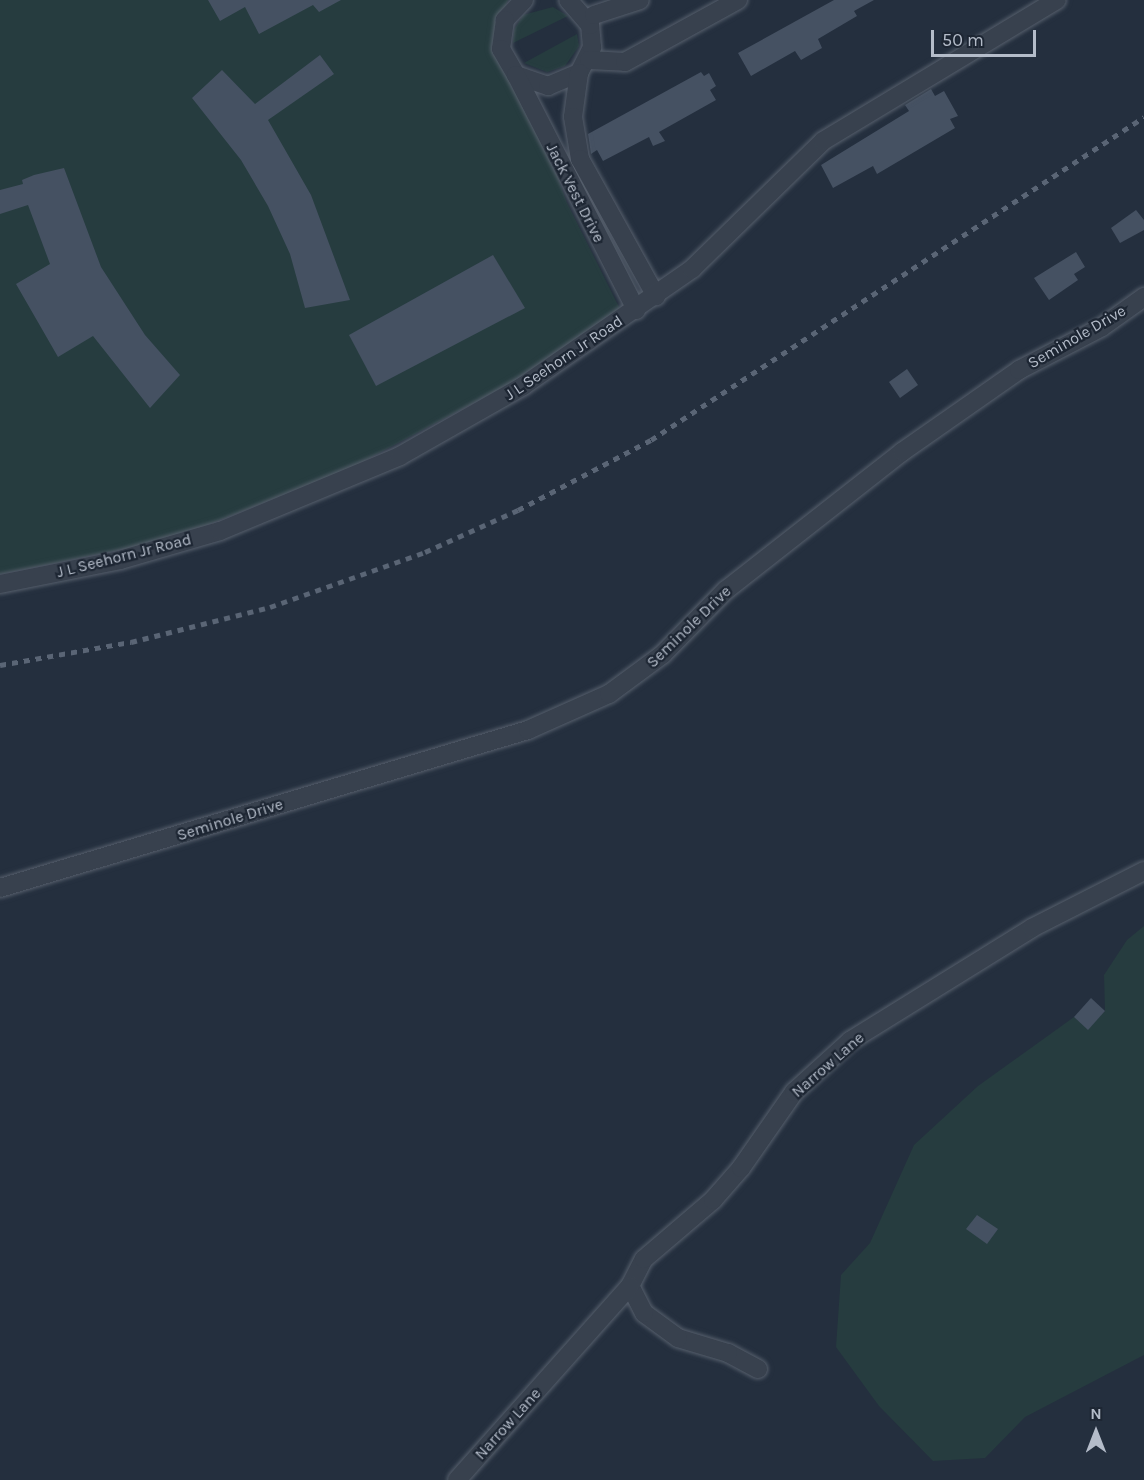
<!DOCTYPE html>
<html>
<head>
<meta charset="utf-8">
<style>
	body { margin:0 }
	#map { position:relative; width:1144px; height:1480px; overflow:hidden; background:#242f3e; font-family:Karla,sans-serif }
	div>[style] { position:absolute }
	[style*='--x'] { left:calc(var(--x)*1px); top:calc(var(--y)*1px); width:calc(var(--w)*1px); rotate:calc(var(--a)*1deg) }
	.green>* { inset:0; background:#263c3f }
	.building>* { inset:0; background:#455162 }
	.roads { filter:drop-shadow(0 0 2px #565f6c) drop-shadow(0 0 2px #565f6c) }
	.minor>* { height:18px; margin:-9px; padding:0 9px; transform-origin:9px; border-radius:9px; background:#38414e }
	.rail>* { height:4.5px; margin-top:-2.25px; transform-origin:0; background:repeating-linear-gradient(90deg,#5a6575 0 6px,transparent 0 12px) }
	span { translate:-50% -50%; white-space:nowrap; text-align:center; line-height:1.15; -webkit-text-stroke:4.5px #1d2633; paint-order:stroke }
	.street-label { font-size:16px; color:#b4bcc9 }
	.north { position:absolute; left:1066px; top:1402px; width:60px; height:60px; -webkit-text-stroke:4px #1d2633; paint-order:stroke; rotate:0deg; font-size:16px; font-weight:700; line-height:24px; text-align:center; color:#b4bcc9 }
	.north::after { content:''; display:block; margin:auto; width:21px; height:27px; background:#b4bcc9; clip-path:polygon(50% 0,100% 100%,50% 72%,0 100%) }
	.scale { position:absolute; left:931px; top:30px; width:105px; height:27px; box-sizing:border-box; border:3px solid #b4bcc9; border-top:0; padding-left:8px; font-size:18px; line-height:21px; white-space:nowrap; color:#b4bcc9; -webkit-text-stroke:4px #1d2633; paint-order:stroke }
</style>
</head>
<body>
<div id="map">
	<div class="green">
		<i style="clip-path:polygon(0 0,508px 0,500px 19px,567px 203px,620px 309px,519px 379px,347px 470px,202px 527px,134px 547px,0 574px)"></i>
		<i style="clip-path:polygon(553px 7px,568px 16px,513px 43px,514px 30px,523px 15px)"></i>
		<i style="clip-path:polygon(577px 34px,579px 46px,565px 66px,547px 72px,524px 63px)"></i>
		<i style="clip-path:polygon(1144px 926px,1144px 1355px,1025px 1417px,985px 1458px,933px 1461px,879px 1406px,836px 1347px,841px 1275px,870px 1243px,914px 1145px,978px 1086px,1074px 1017px,1088px 1029px,1105px 1011px,1104px 975px,1127px 940px)"></i>
	</div>
	<div class="building">
		<i style="clip-path:polygon(208px 0,341px 0,319px 12px,313px 5px,259px 34px,245px 7px,220px 21px)"></i>
		<i style="clip-path:polygon(834px 0,874px 0,854px 11px,857px 16px,818px 39px,822px 48px,801px 60px,795px 51px,751px 76px,738px 53px)"></i>
		<i style="clip-path:polygon(320px 55px,334px 74px,268px 120px,311px 195px,350px 300px,305px 308px,290px 254px,268px 206px,241px 160px,192px 98px,222px 70px,255px 104px)"></i>
		<i style="clip-path:polygon(701px 72px,704px 76px,709px 73px,716px 86px,710px 90px,716px 100px,659px 132px,665px 141px,653px 146px,649px 137px,603px 161px,597px 150px,591px 154px,588px 134px)"></i>
		<i style="clip-path:polygon(931px 89px,935px 96px,944px 91px,958px 116px,950px 119px,955px 128px,877px 174px,873px 166px,833px 188px,821px 165px,909px 111px,905px 105px)"></i>
		<i style="clip-path:polygon(64px 168px,101px 267px,145px 335px,180px 375px,150px 408px,93px 336px,58px 357px,16px 284px,50px 264px,28px 205px,0 214px,0 190px,23px 184px,22px 180px,34px 175px)"></i>
		<i style="clip-path:polygon(1136px 210px,1144px 220px,1144px 230px,1120px 243px,1111px 228px)"></i>
		<i style="clip-path:polygon(1076px 252px,1085px 267px,1074px 274px,1078px 280px,1049px 300px,1034px 278px)"></i>
		<i style="clip-path:polygon(493px 255px,525px 308px,376px 386px,349px 335px)"></i>
		<i style="clip-path:polygon(907px 369px,918px 385px,900px 398px,889px 382px)"></i>
		<i style="clip-path:polygon(1091px 998px,1105px 1011px,1088px 1030px,1074px 1017px)"></i>
		<i style="clip-path:polygon(977px 1215px,998px 1229px,987px 1244px,966px 1229px)"></i>
	</div>
	<div class="roads">
		<div class="minor">
			<i style="--x:524;--y:0;--w:28;--a:134"></i>
			<i style="--x:505;--y:20;--w:29;--a:98"></i>
			<i style="--x:501;--y:49;--w:30;--a:60"></i>
			<i style="--x:516;--y:75;--w:34;--a:19"></i>
			<i style="--x:548;--y:86;--w:34;--a:-23"></i>
			<i style="--x:579;--y:73;--w:29;--a:-63"></i>
			<i style="--x:592;--y:47;--w:22;--a:-95"></i>
			<i style="--x:590;--y:25;--w:33;--a:-131"></i>
			<i style="--x:594;--y:15;--w:48;--a:-18.1"></i>
			<i style="--x:589;--y:60;--w:36;--a:3"></i>
			<i style="--x:625;--y:62;--w:129;--a:-28.8"></i>
			<i style="--x:579;--y:73;--w:44;--a:97.8"></i>
			<i style="--x:573;--y:117;--w:43;--a:80.5"></i>
			<i style="--x:580;--y:159;--w:157;--a:61"></i>
			<i style="--x:516;--y:75;--w:264;--a:62.9"></i>
			<i style="--x:0;--y:584;--w:122;--a:-11.3"></i>
			<i style="--x:120;--y:560;--w:104;--a:-16.2"></i>
			<i style="--x:220;--y:531;--w:195;--a:-22.6"></i>
			<i style="--x:400;--y:456;--w:142;--a:-29.6"></i>
			<i style="--x:523;--y:386;--w:206;--a:-34.7"></i>
			<i style="--x:692;--y:269;--w:183;--a:-44.3"></i>
			<i style="--x:823;--y:141;--w:273;--a:-31.1"></i>
			<i style="--x:0;--y:888;--w:551;--a:-16.66"></i>
			<i style="--x:528;--y:730;--w:89;--a:-24"></i>
			<i style="--x:609;--y:694;--w:67;--a:-36.5"></i>
			<i style="--x:663;--y:654;--w:90;--a:-45.5"></i>
			<i style="--x:726;--y:590;--w:224;--a:-38.1"></i>
			<i style="--x:902;--y:452;--w:143;--a:-35"></i>
			<i style="--x:1019;--y:370;--w:93;--a:-27.4"></i>
			<i style="--x:1102;--y:327;--w:52;--a:-35.5"></i>
			<i style="--x:758;--y:1369;--w:34;--a:-152"></i>
			<i style="--x:728;--y:1353;--w:52;--a:-163.3"></i>
			<i style="--x:678;--y:1338;--w:42;--a:-143.7"></i>
			<i style="--x:644;--y:1313;--w:30;--a:-117"></i>
			<i style="--x:630;--y:1286;--w:30;--a:-63"></i>
			<i style="--x:644;--y:1259;--w:91;--a:-40.5"></i>
			<i style="--x:713;--y:1200;--w:43;--a:-48.8"></i>
			<i style="--x:741;--y:1168;--w:93;--a:-55.1"></i>
			<i style="--x:794;--y:1092;--w:76;--a:-42.3"></i>
			<i style="--x:850;--y:1041;--w:214;--a:-31.8"></i>
			<i style="--x:1032;--y:928;--w:126;--a:-27"></i>
			<i style="--x:457;--y:1480;--w:260;--a:-48.3"></i>
		</div>
	</div>
	<div class="rail">
		<i style="--x:0;--y:665;--w:133;--a:-10"></i>
		<i style="--x:131;--y:642;--w:143;--a:-14.1"></i>
		<i style="--x:270;--y:607;--w:164;--a:-19.5"></i>
		<i style="--x:425;--y:552;--w:102;--a:-24.3"></i>
		<i style="--x:518;--y:510;--w:150;--a:-27.8"></i>
		<i style="--x:651;--y:440;--w:589;--a:-33.23"></i>
	</div>
	<div class="street-label">
		<span style="left:575px;top:193px;rotate:63deg">Jack Vest Drive</span>
		<span style="left:1077px;top:337px;rotate:-30deg">Seminole Drive</span>
		<span style="left:564px;top:358px;rotate:-34deg">J L Seehorn Jr Road</span>
		<span style="left:124px;top:556px;rotate:-14deg">J L Seehorn Jr Road</span>
		<span style="left:689px;top:627px;rotate:-44deg">Seminole Drive</span>
		<span style="left:230px;top:820px;rotate:-17deg">Seminole Drive</span>
		<span style="left:828px;top:1065px;rotate:-41deg">Narrow Lane</span>
		<span style="left:508px;top:1424px;rotate:-48deg">Narrow Lane</span>
	</div>
	<div class="north">N</div>
	<div class="scale">50 m</div>
</div>
</body>
</html>
